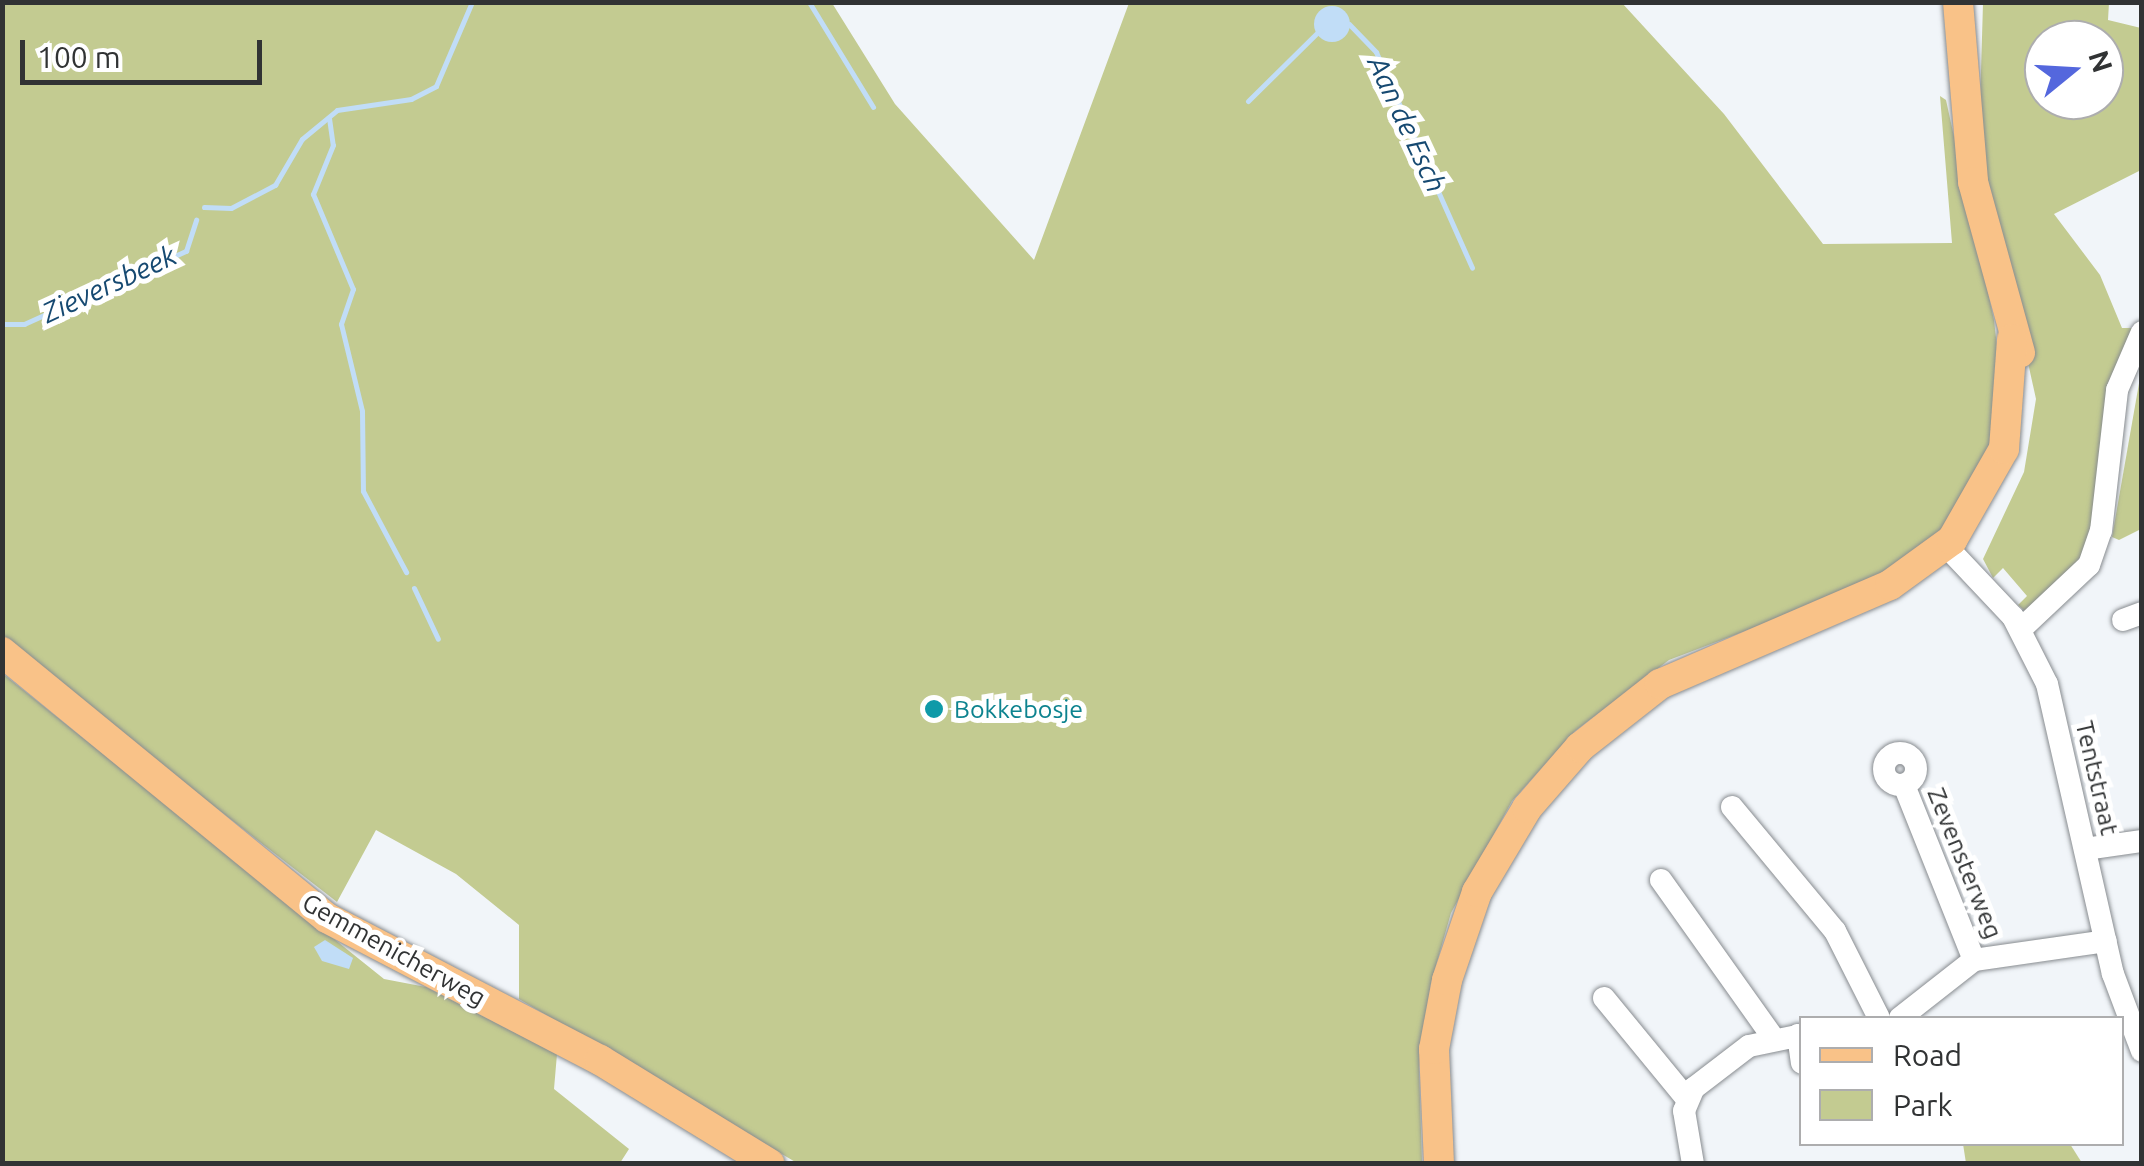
<!DOCTYPE html>
<html>
<head>
<meta charset="utf-8">
<style>
	body { margin:0 }
	#map { position:relative; width:2144px; height:1166px; overflow:hidden; background:#f1f5f9; font-family:Ubuntu,sans-serif }
	div>[style] { position:absolute }
	[style*='--x'] { left:calc(var(--x)*1px); top:calc(var(--y)*1px); width:calc(var(--w)*1px); rotate:calc(var(--a)*1deg) }
	.green>* { inset:0; background:#c3cb91 }
	.water>* { inset:0; background:#c1ddf7 }
	.round { border-radius:50% }
	.stream>* { height:5px; margin:-2.5px; padding:0 2.5px; transform-origin:2.5px; border-radius:2.5px; background:#c1ddf7 }
	.roads { filter:drop-shadow(0 0 2px #888c90) drop-shadow(0 0 2px #888c90) }
	.minor>* { height:22px; margin:-11px; padding:0 11px; transform-origin:11px; border-radius:11px; background:#fff }
	.minor>.ring { margin:-11px; padding:0; box-sizing:content-box; background:none; border:22px solid #fff; border-radius:50% }
	.major>* { height:30px; margin:-15px; padding:0 15px; transform-origin:15px; border-radius:15px; background:#f9c288 }
	.dots>* { width:28px; height:28px; translate:-50% -50%; box-sizing:border-box; border:5px solid #fff; border-radius:50% }
	span { translate:-50% -50%; white-space:nowrap; text-align:center; line-height:1.15; -webkit-text-stroke:10px #fff; paint-order:stroke }
	.culture-label { font-size:25px; color:#0d838f }
	.left { translate:0 -50%; text-align:left }
	.street-label { font-size:25px; color:#313334 }
	.water-label { font-size:28px; color:#164971; font-style:italic }
	.frame { position:absolute; inset:0; border:5px solid #313334; pointer-events:none }
	.legend { position:absolute; left:1799px; top:1016px; width:325px; height:130px; box-sizing:border-box; background:#fff; border:2px solid #adadae; margin:0; padding:12px 18px; list-style:none; font-size:30px; color:#313334 }
	.legend li { display:flex; align-items:center; gap:20px; height:50px }
	.legend b { width:50px; border:2px solid #adadae }
	.north { position:absolute; left:2024px; top:20px; width:100px; height:100px; box-sizing:border-box; background:#fff; border:2px solid #adadae; border-radius:50%; rotate:72deg; font-size:28px; font-weight:700; line-height:40px; text-align:center; color:#313334 }
	.north::after { content:''; display:block; margin:auto; width:35px; height:45px; background:#5467dd; clip-path:polygon(50% 0,100% 100%,50% 72%,0 100%) }
	.scale { position:absolute; left:20px; top:40px; width:242px; height:45px; box-sizing:border-box; border:5px solid #313334; border-top:0; padding-left:12px; font-size:30px; line-height:35px; white-space:nowrap; color:#313334; -webkit-text-stroke:8px #fff; paint-order:stroke }
</style>
</head>
<body>
<div id="map">
	<div class="green">
		<i style="clip-path:polygon(2px 3px,832px 3px,895px 104px,1034px 260px,1129px 3px,1622px 3px,1724px 114px,1823px 244px,1952px 243px,1940px 96px,1946px 100px,1994px 320px,2004px 409px,1978px 482px,1925px 551px,1845px 593px,1669px 660px,1575px 731px,1512px 801px,1451px 913px,1431px 983px,1419px 1067px,1422px 1163px,797px 1163px,519px 999px,519px 925px,456px 874px,376px 830px,337px 902px,3px 642px)"></i>
		<i style="clip-path:polygon(evenodd,1983px 3px,2109px 3px,2108px 20px,2141px 28px,2141px 170px,2054px 214px,2100px 275px,2122px 328px,2132px 328px,2110px 388px,2089px 543px,2066px 580px,2025px 611px,2018px 605px,2027px 596px,2003px 568px,1993px 578px,1983px 559px,2024px 472px,2036px 399px,1979px 140px,1983px 3px,2044px 40px,2104px 40px,2104px 100px,2044px 100px,2044px 40px)"></i>
		<i style="clip-path:polygon(2141px 372px,2141px 529px,2119px 540px,2112px 537px)"></i>
		<i style="clip-path:polygon(2px 673px,384px 979px,426px 987px,557px 1054px,554px 1089px,629px 1149px,620px 1163px,3px 1163px)"></i>
		<i style="clip-path:polygon(1963px 1144px,2070px 1144px,2082px 1163px,1966px 1163px)"></i>
	</div>
	<div class="water">
		<i class="round" style="left:1314px;top:6px;width:36px;height:36px"></i>
		<i style="clip-path:polygon(325px 940px,353px 958px,349px 969px,322px 961px,314px 947px)"></i>
	</div>
	<div class="stream">
		<i style="--x:809;--y:2;--w:123;--a:58.6"></i>
		<i style="--x:1349;--y:24;--w:39;--a:46"></i>
		<i style="--x:1376;--y:52;--w:236;--a:66"></i>
		<i style="--x:1248;--y:101;--w:101;--a:-44.6"></i>
		<i style="--x:329;--y:118;--w:27;--a:82"></i>
		<i style="--x:333;--y:145;--w:53;--a:112.2"></i>
		<i style="--x:313;--y:194;--w:103;--a:67.2"></i>
		<i style="--x:353;--y:289;--w:37;--a:109"></i>
		<i style="--x:341;--y:324;--w:89;--a:76.4"></i>
		<i style="--x:362;--y:411;--w:80;--a:89.3"></i>
		<i style="--x:363;--y:491;--w:92;--a:62"></i>
		<i style="--x:204;--y:207;--w:27;--a:2"></i>
		<i style="--x:231;--y:208;--w:50;--a:-27.6"></i>
		<i style="--x:275;--y:185;--w:53;--a:-59.6"></i>
		<i style="--x:302;--y:139;--w:45;--a:-39.6"></i>
		<i style="--x:337;--y:110;--w:75;--a:-8.5"></i>
		<i style="--x:411;--y:99;--w:28;--a:-27"></i>
		<i style="--x:436;--y:86;--w:91;--a:-66.8"></i>
		<i style="--x:2;--y:324;--w:22;--a:0"></i>
		<i style="--x:24;--y:324;--w:178;--a:-24.3"></i>
		<i style="--x:186;--y:251;--w:33;--a:-72"></i>
		<i style="--x:414;--y:588;--w:56;--a:64.8"></i>
	</div>
	<div class="roads">
		<div class="minor">
			<i style="--x:1946;--y:546;--w:98;--a:46.7"></i>
			<i style="--x:2013;--y:617;--w:75;--a:63.1"></i>
			<i style="--x:2047;--y:684;--w:297;--a:77.2"></i>
			<i style="--x:2113;--y:974;--w:82;--a:69.4"></i>
			<i style="--x:2123;--y:620;--w:20;--a:-20"></i>
			<i style="--x:2021;--y:629;--w:93;--a:-43.3"></i>
			<i style="--x:2089;--y:565;--w:36;--a:-71"></i>
			<i style="--x:2101;--y:531;--w:142;--a:-83.5"></i>
			<i style="--x:2117;--y:390;--w:63;--a:-66.7"></i>
			<i class="ring" style="left:1884px;top:753px;width:10px;height:10px"></i>
			<i style="--x:1904;--y:785;--w:188;--a:68.2"></i>
			<i style="--x:1732;--y:807;--w:161;--a:50.3"></i>
			<i style="--x:1835;--y:931;--w:97;--a:63.2"></i>
			<i style="--x:2085;--y:849;--w:58;--a:-8"></i>
			<i style="--x:1661;--y:880;--w:191;--a:54.6"></i>
			<i style="--x:1604;--y:998;--w:131;--a:50.6"></i>
			<i style="--x:1900;--y:1018;--w:94;--a:-38.1"></i>
			<i style="--x:1974;--y:960;--w:133;--a:-8.2"></i>
			<i style="--x:1798;--y:1035;--w:28;--a:82"></i>
			<i style="--x:1693;--y:1164;--w:54;--a:-99.6"></i>
			<i style="--x:1684;--y:1111;--w:25;--a:-67"></i>
			<i style="--x:1694;--y:1088;--w:69;--a:-37.4"></i>
			<i style="--x:1749;--y:1046;--w:54;--a:-11.7"></i>
		</div>
		<div class="major">
			<i style="--x:1958;--y:2;--w:181;--a:85.2"></i>
			<i style="--x:1973;--y:182;--w:177;--a:74.6"></i>
			<i style="--x:2;--y:652;--w:420;--a:39.3"></i>
			<i style="--x:327;--y:918;--w:308;--a:27.5"></i>
			<i style="--x:600;--y:1060;--w:199;--a:31.5"></i>
			<i style="--x:1439;--y:1164;--w:115;--a:-92.5"></i>
			<i style="--x:1434;--y:1049;--w:70;--a:-79.3"></i>
			<i style="--x:1447;--y:980;--w:93;--a:-71.2"></i>
			<i style="--x:1477;--y:892;--w:98;--a:-59.2"></i>
			<i style="--x:1527;--y:808;--w:81;--a:-49"></i>
			<i style="--x:1580;--y:747;--w:102;--a:-38.2"></i>
			<i style="--x:1660;--y:684;--w:250;--a:-23.3"></i>
			<i style="--x:1890;--y:585;--w:77;--a:-36"></i>
			<i style="--x:1952;--y:540;--w:105;--a:-60.3"></i>
			<i style="--x:2004;--y:449;--w:110;--a:-85.8"></i>
		</div>
	</div>
	<div class="dots">
		<i style="left:934px;top:709px;background:#0f9aa8"></i>
	</div>
	<div class="culture-label">
		<span class="left" style="left:954px;top:709px">Bokkebosje</span>
	</div>
	<div class="street-label">
		<span style="left:2097px;top:778px;rotate:77deg">Tentstraat</span>
		<span style="left:1965px;top:863px;rotate:68deg">Zevensterweg</span>
		<span style="left:394px;top:950px;rotate:29deg">Gemmenicherweg</span>
	</div>
	<div class="water-label">
		<span style="left:1407px;top:124px;rotate:65deg">Aan de Esch</span>
		<span style="left:109px;top:284px;rotate:-25deg">Zieversbeek</span>
	</div>
	<div class="frame"></div>
	<ul class="legend">
	<li><b style="height:12px;background:#f9c288"></b>Road</li>
	<li><b style="height:28px;background:#c3cb91"></b>Park</li>
	</ul>
	<div class="north">N</div>
	<div class="scale">100 m</div>
</div>
</body>
</html>
